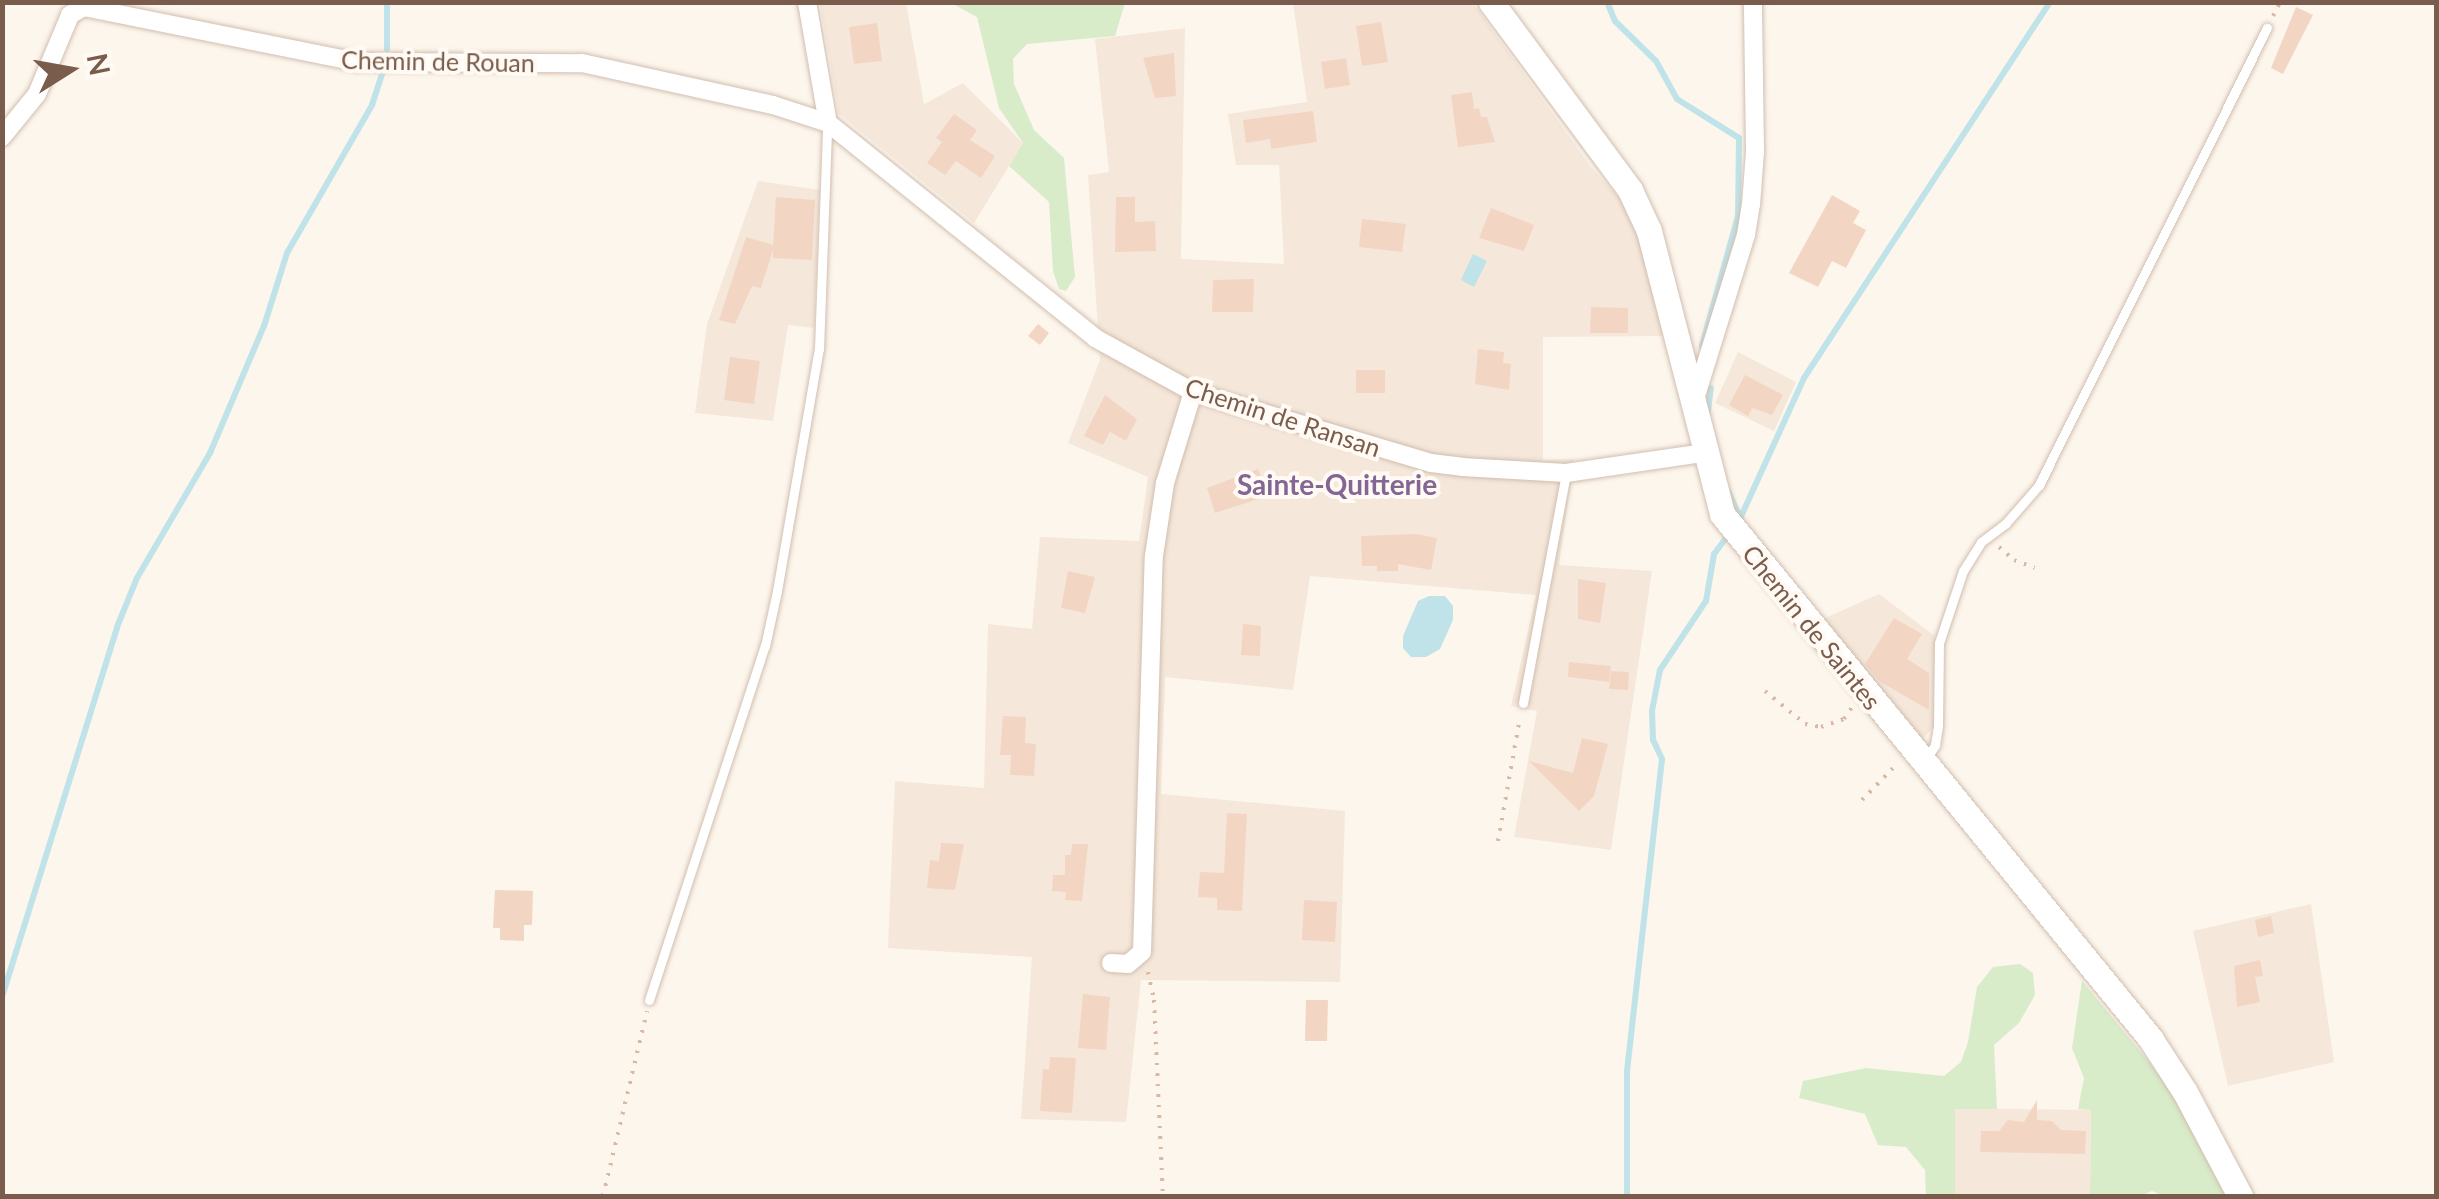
<!DOCTYPE html>
<html>
<head>
<meta charset="utf-8">
<style>
	body { margin:0 }
	#map { position:relative; width:2439px; height:1199px; overflow:hidden; background:#fdf6ec; font-family:Lato,sans-serif }
	div>[style] { position:absolute }
	[style*='--x'] { left:calc(var(--x)*1px); top:calc(var(--y)*1px); width:calc(var(--w)*1px); rotate:calc(var(--a)*1deg) }
	.residential>* { inset:0; background:#f5e8da }
	.green>* { inset:0; background:#d8ecc9 }
	.water>* { inset:0; background:#bfe3e8 }
	.stream>* { height:6px; margin:-3px; padding:0 3px; transform-origin:3px; border-radius:3px; background:#bfe3e8 }
	.building>* { inset:0; background:#f3d5c3 }
	.path>* { height:4px; margin-top:-2px; transform-origin:0; background:repeating-linear-gradient(90deg,#d9b8a5 0 2.5px,transparent 0 10.5px) }
	.roads { filter:drop-shadow(0 0 2px #d1beb0) drop-shadow(0 0 2px #d1beb0) }
	.lane>* { height:9px; margin:-4.5px; padding:0 4.5px; transform-origin:4.5px; border-radius:4.5px; background:#fff }
	.street>* { height:18px; margin:-9px; padding:0 9px; transform-origin:9px; border-radius:9px; background:#fff }
	.secondary>* { height:25px; margin:-12.5px; padding:0 12.5px; transform-origin:12.5px; border-radius:12.5px; background:#fff }
	span { translate:-50% -50%; white-space:nowrap; text-align:center; line-height:1.15; -webkit-text-stroke:8px #fffaf3; paint-order:stroke }
	.street-label { font-size:25px; color:#7a5c4d }
	.neighbourhood-label { font-size:28px; color:#846695; font-weight:700 }
	.frame { position:absolute; inset:0; border:5px solid #7a5c4d; pointer-events:none }
	.north { position:absolute; left:20px; top:20px; width:100px; height:100px; -webkit-text-stroke:8px #fffaf3; paint-order:stroke; rotate:79deg; font-size:28px; font-weight:700; line-height:40px; text-align:center; color:#7a5c4d }
	.north::after { content:''; display:block; margin:auto; width:35px; height:45px; background:#7a5c4d; clip-path:polygon(50% 0,100% 100%,50% 72%,0 100%) }
</style>
</head>
<body>
<div id="map">
	<div class="residential">
		<i style="clip-path:polygon(820px 3px,906px 3px,924px 104px,963px 83px,1023px 143px,974px 223px,839px 114px)"></i>
		<i style="clip-path:polygon(1293px 3px,1473px 3px,1591px 167px,1619px 198px,1640px 233px,1664px 336px,1543px 337px,1543px 460px,1574px 459px,1559px 565px,1652px 571px,1611px 850px,1514px 837px,1537px 711px,1511px 706px,1536px 595px,1310px 576px,1293px 690px,1165px 677px,1161px 794px,1345px 811px,1340px 982px,1141px 980px,1126px 1122px,1021px 1119px,1032px 957px,888px 948px,895px 781px,984px 788px,988px 624px,1032px 629px,1040px 537px,1139px 541px,1148px 477px,1068px 443px,1100px 360px,1088px 175px,1109px 172px,1095px 39px,1185px 28px,1181px 259px,1284px 264px,1279px 165px,1236px 165px,1228px 114px,1307px 102px)"></i>
		<i style="clip-path:polygon(758px 181px,820px 190px,814px 328px,788px 325px,773px 421px,695px 413px,707px 324px)"></i>
		<i style="clip-path:polygon(1738px 352px,1796px 382px,1774px 431px,1715px 403px)"></i>
		<i style="clip-path:polygon(1879px 594px,1935px 636px,1934px 727px,1920px 741px,1814px 623px)"></i>
		<i style="clip-path:polygon(2311px 904px,2334px 1062px,2228px 1086px,2193px 931px)"></i>
		<i style="clip-path:polygon(1955px 1108px,2091px 1110px,2090px 1196px,1955px 1196px)"></i>
	</div>
	<div class="green">
		<i style="clip-path:polygon(951px 3px,1125px 3px,1115px 36px,1027px 44px,1013px 59px,1014px 84px,1034px 130px,1064px 158px,1075px 277px,1066px 291px,1059px 289px,1053px 271px,1049px 202px,1009px 166px,1023px 143px,999px 108px,977px 17px)"></i>
		<i style="clip-path:polygon(2020px 964px,2033px 973px,2035px 995px,2019px 1023px,1994px 1045px,1997px 1109px,1955px 1109px,1955px 1196px,1926px 1196px,1925px 1170px,1906px 1147px,1878px 1145px,1865px 1114px,1799px 1098px,1803px 1081px,1866px 1068px,1944px 1076px,1961px 1062px,1968px 1042px,1977px 987px,1993px 967px)"></i>
		<i style="clip-path:polygon(2082px 981px,2169px 1086px,2226px 1196px,2164px 1196px,2152px 1191px,2140px 1196px,2090px 1196px,2091px 1110px,2078px 1109px,2084px 1078px,2072px 1048px)"></i>
	</div>
	<div class="water">
		<i style="clip-path:polygon(1473px 254px,1487px 261px,1474px 287px,1461px 280px)"></i>
		<i style="clip-path:polygon(1429px 596px,1445px 596px,1453px 606px,1453px 620px,1440px 649px,1426px 657px,1411px 657px,1403px 648px,1403px 636px,1418px 601px)"></i>
	</div>
	<div class="stream">
		<i style="--x:1607;--y:2;--w:21;--a:67"></i>
		<i style="--x:1615;--y:21;--w:57;--a:44.3"></i>
		<i style="--x:1656;--y:61;--w:43;--a:61.1"></i>
		<i style="--x:1677;--y:99;--w:73;--a:32.2"></i>
		<i style="--x:1739;--y:138;--w:78;--a:90.7"></i>
		<i style="--x:1738;--y:216;--w:135;--a:105.5"></i>
		<i style="--x:387;--y:49;--w:47;--a:-90"></i>
		<i style="--x:1708;--y:411;--w:23;--a:-83"></i>
		<i style="--x:1728;--y:491;--w:31;--a:65"></i>
		<i style="--x:1738;--y:523;--w:159;--a:-65.5"></i>
		<i style="--x:1804;--y:378;--w:449;--a:-56.8"></i>
		<i style="--x:2;--y:997;--w:387;--a:-72.7"></i>
		<i style="--x:117;--y:627;--w:53;--a:-67.8"></i>
		<i style="--x:137;--y:578;--w:145;--a:-59.7"></i>
		<i style="--x:210;--y:453;--w:138;--a:-67"></i>
		<i style="--x:264;--y:326;--w:77;--a:-72.5"></i>
		<i style="--x:287;--y:253;--w:171;--a:-60.1"></i>
		<i style="--x:372;--y:105;--w:36;--a:-72"></i>
		<i style="--x:1627;--y:1196;--w:125;--a:-90"></i>
		<i style="--x:1627;--y:1071;--w:314;--a:-83.6"></i>
		<i style="--x:1662;--y:759;--w:21;--a:-115"></i>
		<i style="--x:1653;--y:740;--w:29;--a:-92"></i>
		<i style="--x:1652;--y:711;--w:42;--a:-79"></i>
		<i style="--x:1660;--y:670;--w:83;--a:-56.3"></i>
		<i style="--x:1706;--y:601;--w:48;--a:-80.3"></i>
		<i style="--x:1714;--y:554;--w:26;--a:-53"></i>
	</div>
	<div class="building">
		<i style="clip-path:polygon(2296px 7px,2313px 15px,2283px 74px,2271px 68px)"></i>
		<i style="clip-path:polygon(1381px 22px,1388px 62px,1362px 66px,1356px 26px)"></i>
		<i style="clip-path:polygon(877px 23px,882px 61px,854px 64px,849px 27px)"></i>
		<i style="clip-path:polygon(1174px 53px,1176px 96px,1155px 98px,1143px 58px)"></i>
		<i style="clip-path:polygon(1346px 58px,1350px 85px,1325px 89px,1321px 62px)"></i>
		<i style="clip-path:polygon(1472px 92px,1474px 109px,1479px 108px,1481px 117px,1487px 117px,1495px 142px,1458px 147px,1451px 95px)"></i>
		<i style="clip-path:polygon(1313px 111px,1317px 142px,1271px 149px,1270px 139px,1246px 143px,1243px 120px)"></i>
		<i style="clip-path:polygon(954px 114px,977px 130px,970px 140px,995px 156px,981px 178px,956px 161px,945px 175px,927px 163px,942px 142px,936px 138px)"></i>
		<i style="clip-path:polygon(1832px 195px,1860px 211px,1853px 223px,1866px 230px,1846px 268px,1832px 261px,1818px 287px,1789px 273px)"></i>
		<i style="clip-path:polygon(776px 197px,815px 200px,812px 260px,773px 258px,773px 250px,761px 288px,752px 286px,735px 324px,719px 320px,746px 237px,773px 245px)"></i>
		<i style="clip-path:polygon(1116px 197px,1135px 197px,1135px 222px,1155px 221px,1156px 251px,1115px 252px)"></i>
		<i style="clip-path:polygon(1491px 208px,1534px 225px,1524px 251px,1479px 238px)"></i>
		<i style="clip-path:polygon(1362px 219px,1406px 224px,1402px 252px,1359px 247px)"></i>
		<i style="clip-path:polygon(1254px 279px,1253px 312px,1212px 312px,1213px 280px)"></i>
		<i style="clip-path:polygon(1591px 307px,1628px 308px,1628px 333px,1590px 333px)"></i>
		<i style="clip-path:polygon(1038px 324px,1049px 333px,1040px 345px,1028px 336px)"></i>
		<i style="clip-path:polygon(1478px 349px,1504px 352px,1503px 363px,1511px 364px,1509px 390px,1475px 384px)"></i>
		<i style="clip-path:polygon(730px 357px,760px 361px,754px 404px,724px 400px)"></i>
		<i style="clip-path:polygon(1356px 370px,1385px 370px,1385px 393px,1356px 393px)"></i>
		<i style="clip-path:polygon(1745px 375px,1783px 395px,1772px 415px,1752px 408px,1748px 416px,1729px 405px)"></i>
		<i style="clip-path:polygon(1105px 395px,1137px 419px,1126px 441px,1110px 432px,1103px 445px,1084px 436px)"></i>
		<i style="clip-path:polygon(1258px 469px,1268px 496px,1215px 513px,1207px 488px)"></i>
		<i style="clip-path:polygon(1416px 534px,1437px 538px,1431px 570px,1398px 564px,1398px 571px,1377px 571px,1377px 566px,1362px 566px,1361px 536px)"></i>
		<i style="clip-path:polygon(1068px 571px,1095px 577px,1085px 613px,1061px 608px)"></i>
		<i style="clip-path:polygon(1578px 579px,1606px 583px,1600px 623px,1578px 619px)"></i>
		<i style="clip-path:polygon(1894px 618px,1922px 634px,1907px 659px,1929px 673px,1929px 710px,1879px 681px,1865px 664px)"></i>
		<i style="clip-path:polygon(1243px 624px,1261px 626px,1260px 656px,1241px 655px)"></i>
		<i style="clip-path:polygon(1569px 662px,1611px 666px,1609px 682px,1568px 677px)"></i>
		<i style="clip-path:polygon(1611px 671px,1629px 672px,1628px 690px,1609px 689px)"></i>
		<i style="clip-path:polygon(1003px 716px,1026px 717px,1025px 743px,1036px 744px,1034px 776px,1010px 775px,1011px 755px,1000px 755px)"></i>
		<i style="clip-path:polygon(1582px 738px,1608px 744px,1594px 796px,1579px 811px,1529px 761px,1573px 773px)"></i>
		<i style="clip-path:polygon(1227px 813px,1247px 814px,1242px 911px,1217px 910px,1217px 898px,1198px 897px,1200px 872px,1224px 873px)"></i>
		<i style="clip-path:polygon(941px 843px,964px 844px,955px 890px,927px 888px,930px 860px,939px 861px)"></i>
		<i style="clip-path:polygon(1072px 844px,1088px 844px,1082px 901px,1065px 900px,1066px 892px,1052px 891px,1053px 875px,1065px 875px,1065px 855px,1071px 855px)"></i>
		<i style="clip-path:polygon(495px 890px,533px 891px,532px 925px,524px 925px,524px 941px,500px 940px,500px 928px,493px 928px)"></i>
		<i style="clip-path:polygon(1304px 900px,1337px 902px,1335px 942px,1302px 940px)"></i>
		<i style="clip-path:polygon(2271px 916px,2274px 933px,2258px 937px,2255px 920px)"></i>
		<i style="clip-path:polygon(2260px 960px,2263px 976px,2255px 977px,2260px 1002px,2237px 1007px,2234px 966px)"></i>
		<i style="clip-path:polygon(1083px 994px,1110px 997px,1106px 1050px,1078px 1048px)"></i>
		<i style="clip-path:polygon(1306px 1000px,1328px 1000px,1327px 1041px,1305px 1041px)"></i>
		<i style="clip-path:polygon(1050px 1057px,1076px 1058px,1072px 1113px,1040px 1111px,1043px 1069px,1049px 1070px)"></i>
		<i style="clip-path:polygon(2037px 1100px,2037px 1120px,2052px 1121px,2061px 1130px,2086px 1131px,2085px 1154px,1980px 1152px,1981px 1131px,1999px 1131px,2008px 1120px,2024px 1122px)"></i>
	</div>
	<div class="path">
		<i style="--x:2273;--y:16;--w:16;--a:-63"></i>
		<i style="--x:1999;--y:547;--w:20;--a:41"></i>
		<i style="--x:2014;--y:560;--w:22;--a:21"></i>
		<i style="--x:1765;--y:691;--w:52;--a:39.5"></i>
		<i style="--x:1805;--y:724;--w:16;--a:11"></i>
		<i style="--x:1821;--y:727;--w:24;--a:-19"></i>
		<i style="--x:1844;--y:719;--w:14;--a:-56"></i>
		<i style="--x:1862;--y:800;--w:50;--a:-45.8"></i>
		<i style="--x:1498;--y:841;--w:125;--a:-79.9"></i>
		<i style="--x:1148;--y:972;--w:29;--a:78"></i>
		<i style="--x:1154;--y:1000;--w:196;--a:87.4"></i>
		<i style="--x:603;--y:1196;--w:190;--a:-76.6"></i>
	</div>
	<div class="roads">
		<div class="lane">
			<i style="--x:1523;--y:703;--w:234;--a:-79.4"></i>
			<i style="--x:1926;--y:759;--w:17;--a:-57"></i>
			<i style="--x:1935;--y:745;--w:20;--a:-81"></i>
			<i style="--x:1938;--y:725;--w:82;--a:-89.3"></i>
			<i style="--x:1939;--y:643;--w:76;--a:-71.6"></i>
			<i style="--x:1963;--y:571;--w:34;--a:-58"></i>
			<i style="--x:1981;--y:542;--w:31;--a:-37"></i>
			<i style="--x:2006;--y:523;--w:50;--a:-49"></i>
			<i style="--x:2039;--y:485;--w:511;--a:-63.49"></i>
			<i style="--x:649;--y:1000;--w:373;--a:-71.9"></i>
			<i style="--x:765;--y:646;--w:56;--a:-77.7"></i>
			<i style="--x:777;--y:591;--w:246;--a:-80.2"></i>
			<i style="--x:819;--y:349;--w:223;--a:-87.9"></i>
		</div>
		<div class="street">
			<i style="--x:807;--y:2;--w:123;--a:80.2"></i>
			<i style="--x:828;--y:123;--w:343;--a:38.8"></i>
			<i style="--x:1095;--y:338;--w:112;--a:28.9"></i>
			<i style="--x:1193;--y:392;--w:248;--a:16.6"></i>
			<i style="--x:1431;--y:463;--w:31;--a:7"></i>
			<i style="--x:1462;--y:467;--w:104;--a:3.3"></i>
			<i style="--x:1566;--y:473;--w:138;--a:-8.3"></i>
			<i style="--x:2;--y:137;--w:55;--a:-50.9"></i>
			<i style="--x:37;--y:94;--w:86;--a:-67.3"></i>
			<i style="--x:70;--y:15;--w:16;--a:-30"></i>
			<i style="--x:84;--y:7;--w:278;--a:11.4"></i>
			<i style="--x:357;--y:62;--w:225;--a:0.3"></i>
			<i style="--x:582;--y:63;--w:196;--a:12.4"></i>
			<i style="--x:773;--y:105;--w:58;--a:18.1"></i>
			<i style="--x:1694;--y:402;--w:175;--a:-72.7"></i>
			<i style="--x:1746;--y:235;--w:30;--a:-81"></i>
			<i style="--x:1751;--y:205;--w:53;--a:-85.7"></i>
			<i style="--x:1755;--y:152;--w:150;--a:-90.8"></i>
			<i style="--x:1111;--y:963;--w:17;--a:3"></i>
			<i style="--x:1128;--y:964;--w:18;--a:-41"></i>
			<i style="--x:1142;--y:952;--w:396;--a:-88.3"></i>
			<i style="--x:1154;--y:556;--w:74;--a:-81.4"></i>
			<i style="--x:1165;--y:483;--w:95;--a:-72.9"></i>
		</div>
		<div class="secondary">
			<i style="--x:1491;--y:2;--w:234;--a:53.5"></i>
			<i style="--x:1630;--y:190;--w:45;--a:65.1"></i>
			<i style="--x:1649;--y:231;--w:292;--a:75.5"></i>
			<i style="--x:1722;--y:514;--w:677;--a:50.76"></i>
			<i style="--x:2150;--y:1038;--w:64;--a:57.1"></i>
			<i style="--x:2185;--y:1092;--w:118;--a:62.1"></i>
		</div>
	</div>
	<div class="street-label">
		<span style="left:438px;top:61px;rotate:1deg">Chemin de Rouan</span>
		<span style="left:1283px;top:417px;rotate:18deg">Chemin de Ransan</span>
		<span style="left:1812px;top:627px;rotate:51deg">Chemin de Saintes</span>
	</div>
	<div class="neighbourhood-label">
		<span style="left:1337px;top:484px">Sainte-Quitterie</span>
	</div>
	<div class="frame"></div>
	<div class="north">N</div>
</div>
</body>
</html>
